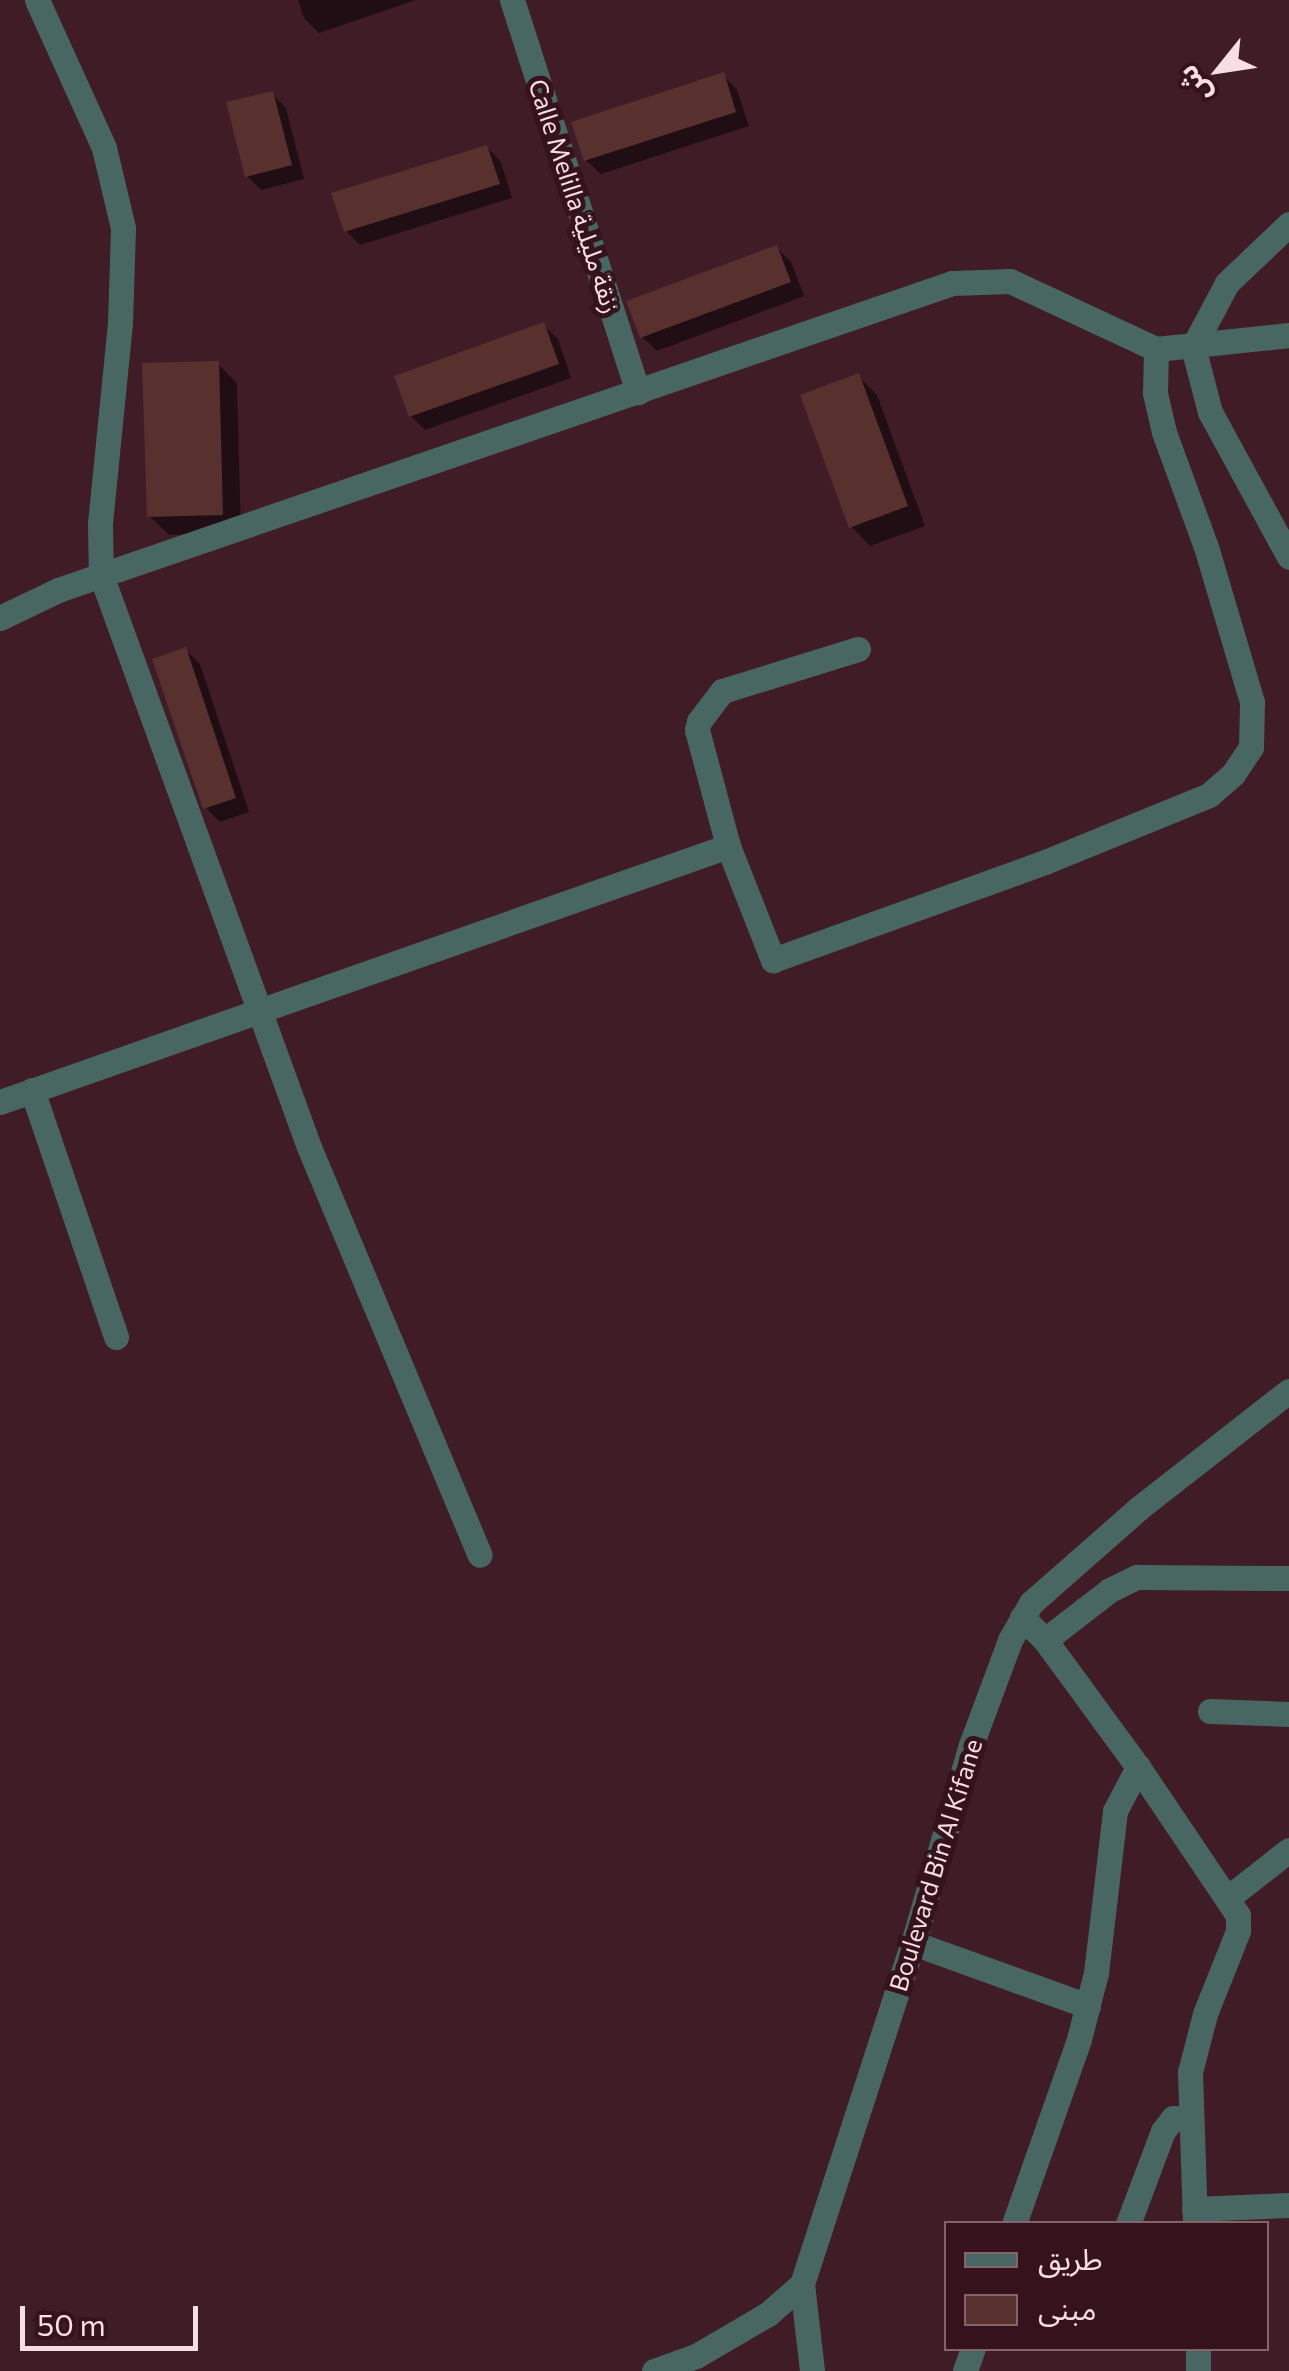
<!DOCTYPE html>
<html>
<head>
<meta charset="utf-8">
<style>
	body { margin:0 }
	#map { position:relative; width:1289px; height:2371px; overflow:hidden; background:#3f1c26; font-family:Commissioner,"Noto Sans Arabic",sans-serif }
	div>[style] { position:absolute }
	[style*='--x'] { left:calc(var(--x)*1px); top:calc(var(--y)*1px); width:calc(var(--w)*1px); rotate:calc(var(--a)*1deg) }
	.shadow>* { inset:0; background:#0007 }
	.building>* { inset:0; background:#58312f }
	.minor>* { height:25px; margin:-12.5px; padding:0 12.5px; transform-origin:12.5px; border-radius:12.5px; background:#496762 }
	.tertiary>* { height:25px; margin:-12.5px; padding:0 12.5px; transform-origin:12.5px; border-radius:12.5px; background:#496762 }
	span { translate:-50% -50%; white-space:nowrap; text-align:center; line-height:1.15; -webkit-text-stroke:10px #35121c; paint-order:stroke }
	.street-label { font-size:25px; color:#f7dee3 }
	.legend { position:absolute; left:944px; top:2221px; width:325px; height:130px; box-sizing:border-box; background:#35121c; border:2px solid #83646c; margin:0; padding:12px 18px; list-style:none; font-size:30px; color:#f7dee3 }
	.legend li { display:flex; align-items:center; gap:20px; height:50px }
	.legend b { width:50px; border:2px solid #83646c }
	.north { position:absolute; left:1169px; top:20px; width:100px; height:100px; -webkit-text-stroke:8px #35121c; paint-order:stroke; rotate:240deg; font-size:28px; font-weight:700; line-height:40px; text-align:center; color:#f7dee3 }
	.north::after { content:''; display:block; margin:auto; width:35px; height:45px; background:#f7dee3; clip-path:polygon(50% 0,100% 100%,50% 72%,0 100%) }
	.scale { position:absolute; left:20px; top:2306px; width:178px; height:45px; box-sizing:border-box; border:5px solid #f7dee3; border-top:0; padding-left:12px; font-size:30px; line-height:35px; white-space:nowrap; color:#f7dee3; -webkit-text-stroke:8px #35121c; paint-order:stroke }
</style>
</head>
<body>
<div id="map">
	<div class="shadow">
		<i style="clip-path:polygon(298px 0,416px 0,319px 33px,304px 18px)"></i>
		<i style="clip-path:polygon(723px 75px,737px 90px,749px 126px,601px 174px,586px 160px)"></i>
		<i style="clip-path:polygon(272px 93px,286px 108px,304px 179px,261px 190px,247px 176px)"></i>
		<i style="clip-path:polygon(487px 147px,501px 162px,512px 198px,360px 245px,346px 231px)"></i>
		<i style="clip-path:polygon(777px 248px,791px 262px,804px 296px,657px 351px,642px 337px)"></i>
		<i style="clip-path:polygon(543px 325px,558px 339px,571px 378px,425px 430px,411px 416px)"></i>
		<i style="clip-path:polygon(218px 364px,237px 383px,241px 533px,169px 535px,149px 516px)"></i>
		<i style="clip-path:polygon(858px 376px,877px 395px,925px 526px,870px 546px,851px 526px)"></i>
		<i style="clip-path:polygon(186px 650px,200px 664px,249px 812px,220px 822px,205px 807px)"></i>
	</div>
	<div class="building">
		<i style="clip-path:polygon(724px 72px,736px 112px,584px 161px,571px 122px)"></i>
		<i style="clip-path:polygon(273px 91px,292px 165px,245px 177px,226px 102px)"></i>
		<i style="clip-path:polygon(487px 145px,500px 184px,344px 232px,331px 193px)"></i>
		<i style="clip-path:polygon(777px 245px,791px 282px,640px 338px,626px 301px)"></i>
		<i style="clip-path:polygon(544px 322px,559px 364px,409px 417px,394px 376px)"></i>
		<i style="clip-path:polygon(219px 361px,223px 515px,147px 517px,142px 363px)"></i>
		<i style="clip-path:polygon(859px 373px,908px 506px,849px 528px,800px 395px)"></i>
		<i style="clip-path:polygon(186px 647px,236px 798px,203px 809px,152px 659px)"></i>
	</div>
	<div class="minor">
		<i style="--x:37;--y:0;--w:162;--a:65.6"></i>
		<i style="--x:104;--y:148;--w:82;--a:76.6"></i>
		<i style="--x:123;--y:228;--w:95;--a:91.8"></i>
		<i style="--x:120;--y:323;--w:202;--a:95.7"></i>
		<i style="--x:100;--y:524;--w:51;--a:88.9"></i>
		<i style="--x:101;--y:575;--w:609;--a:70.02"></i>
		<i style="--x:309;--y:1147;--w:442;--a:67.3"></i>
		<i style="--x:512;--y:0;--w:412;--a:72.2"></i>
		<i style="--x:0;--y:618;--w:64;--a:-25.8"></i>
		<i style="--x:58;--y:590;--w:945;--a:-18.95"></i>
		<i style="--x:952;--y:283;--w:58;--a:-2"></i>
		<i style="--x:1010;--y:281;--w:161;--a:25"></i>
		<i style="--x:858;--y:649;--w:142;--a:162.8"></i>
		<i style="--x:722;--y:691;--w:38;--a:127"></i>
		<i style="--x:699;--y:721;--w:9;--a:103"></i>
		<i style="--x:697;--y:730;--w:120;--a:75"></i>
		<i style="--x:728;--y:846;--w:123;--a:68.5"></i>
		<i style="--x:773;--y:960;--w:289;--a:-19.8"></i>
		<i style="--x:1045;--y:862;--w:177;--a:-22.2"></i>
		<i style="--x:1209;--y:795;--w:32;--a:-41"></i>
		<i style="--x:1233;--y:774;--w:32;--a:-56"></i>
		<i style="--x:1251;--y:747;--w:45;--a:-88.7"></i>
		<i style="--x:1252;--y:702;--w:162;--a:-106.5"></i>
		<i style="--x:1206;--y:547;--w:122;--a:-110.1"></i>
		<i style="--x:1164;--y:432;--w:40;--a:-103"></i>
		<i style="--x:1155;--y:393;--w:44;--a:-88.7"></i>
		<i style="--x:1156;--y:349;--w:134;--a:-6"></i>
		<i style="--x:32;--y:1090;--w:261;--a:71.2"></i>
		<i style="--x:0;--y:1102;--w:772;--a:-19.37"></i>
		<i style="--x:1022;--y:1617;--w:33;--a:45"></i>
		<i style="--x:1045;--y:1640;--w:157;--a:53.8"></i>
		<i style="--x:1138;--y:1767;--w:179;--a:56"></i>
		<i style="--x:1238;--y:1915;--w:16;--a:90"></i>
		<i style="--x:1238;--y:1931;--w:89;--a:111.7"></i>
		<i style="--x:1205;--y:2014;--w:60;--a:104.5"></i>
		<i style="--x:1190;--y:2072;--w:152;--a:88.1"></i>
		<i style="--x:1045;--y:1640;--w:82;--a:-37.6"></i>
		<i style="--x:1110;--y:1590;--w:30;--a:-26"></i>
		<i style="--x:1137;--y:1577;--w:152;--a:0.4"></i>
		<i style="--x:1210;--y:1711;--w:79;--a:2.2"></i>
		<i style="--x:1229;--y:1897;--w:76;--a:-38.1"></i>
		<i style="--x:913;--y:1943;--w:186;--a:19.8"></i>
		<i style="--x:1194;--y:2209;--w:95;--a:-2.4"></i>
		<i style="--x:1014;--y:2224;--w:196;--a:-70.6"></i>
		<i style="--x:1079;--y:2039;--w:68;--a:-75.6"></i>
		<i style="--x:1096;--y:1973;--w:163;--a:-83.3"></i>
		<i style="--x:1115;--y:1811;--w:50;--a:-62.4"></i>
		<i style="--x:1128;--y:2224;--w:99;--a:-69.4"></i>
		<i style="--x:1163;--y:2131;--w:16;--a:-52"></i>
		<i style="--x:1173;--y:2118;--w:18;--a:3"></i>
		<i style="--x:802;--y:2284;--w:88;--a:83.4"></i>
		<i style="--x:965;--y:2371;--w:24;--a:-71"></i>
		<i style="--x:1198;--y:2371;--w:23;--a:-90"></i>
	</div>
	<div class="tertiary">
		<i style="--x:1289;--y:224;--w:86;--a:136.4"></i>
		<i style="--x:1227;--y:283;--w:72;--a:118"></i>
		<i style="--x:1193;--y:347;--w:67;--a:75.3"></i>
		<i style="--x:1210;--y:412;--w:165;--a:61.4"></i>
		<i style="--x:654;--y:2371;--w:45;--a:-19.7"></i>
		<i style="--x:696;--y:2356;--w:83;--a:-30.3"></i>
		<i style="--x:768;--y:2314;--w:45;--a:-41.4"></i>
		<i style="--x:802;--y:2284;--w:359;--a:-72"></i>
		<i style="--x:913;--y:1943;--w:206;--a:-73.7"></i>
		<i style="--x:971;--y:1745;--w:112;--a:-69.6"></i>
		<i style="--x:1010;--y:1640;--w:43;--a:-60.4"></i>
		<i style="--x:1031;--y:1603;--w:144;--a:-41.3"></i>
		<i style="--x:1139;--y:1508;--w:190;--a:-38"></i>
	</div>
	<div class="street-label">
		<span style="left:575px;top:196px;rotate:72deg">Calle Melilla زنقة مليلية</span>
		<span style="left:935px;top:1865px;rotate:-73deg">Boulevard Bin Al Kifane</span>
	</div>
	<ul class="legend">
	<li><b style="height:12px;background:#496762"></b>طريق</li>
	<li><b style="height:28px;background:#58312f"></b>مبنى</li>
	</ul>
	<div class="north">ش</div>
	<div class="scale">50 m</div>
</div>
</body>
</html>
